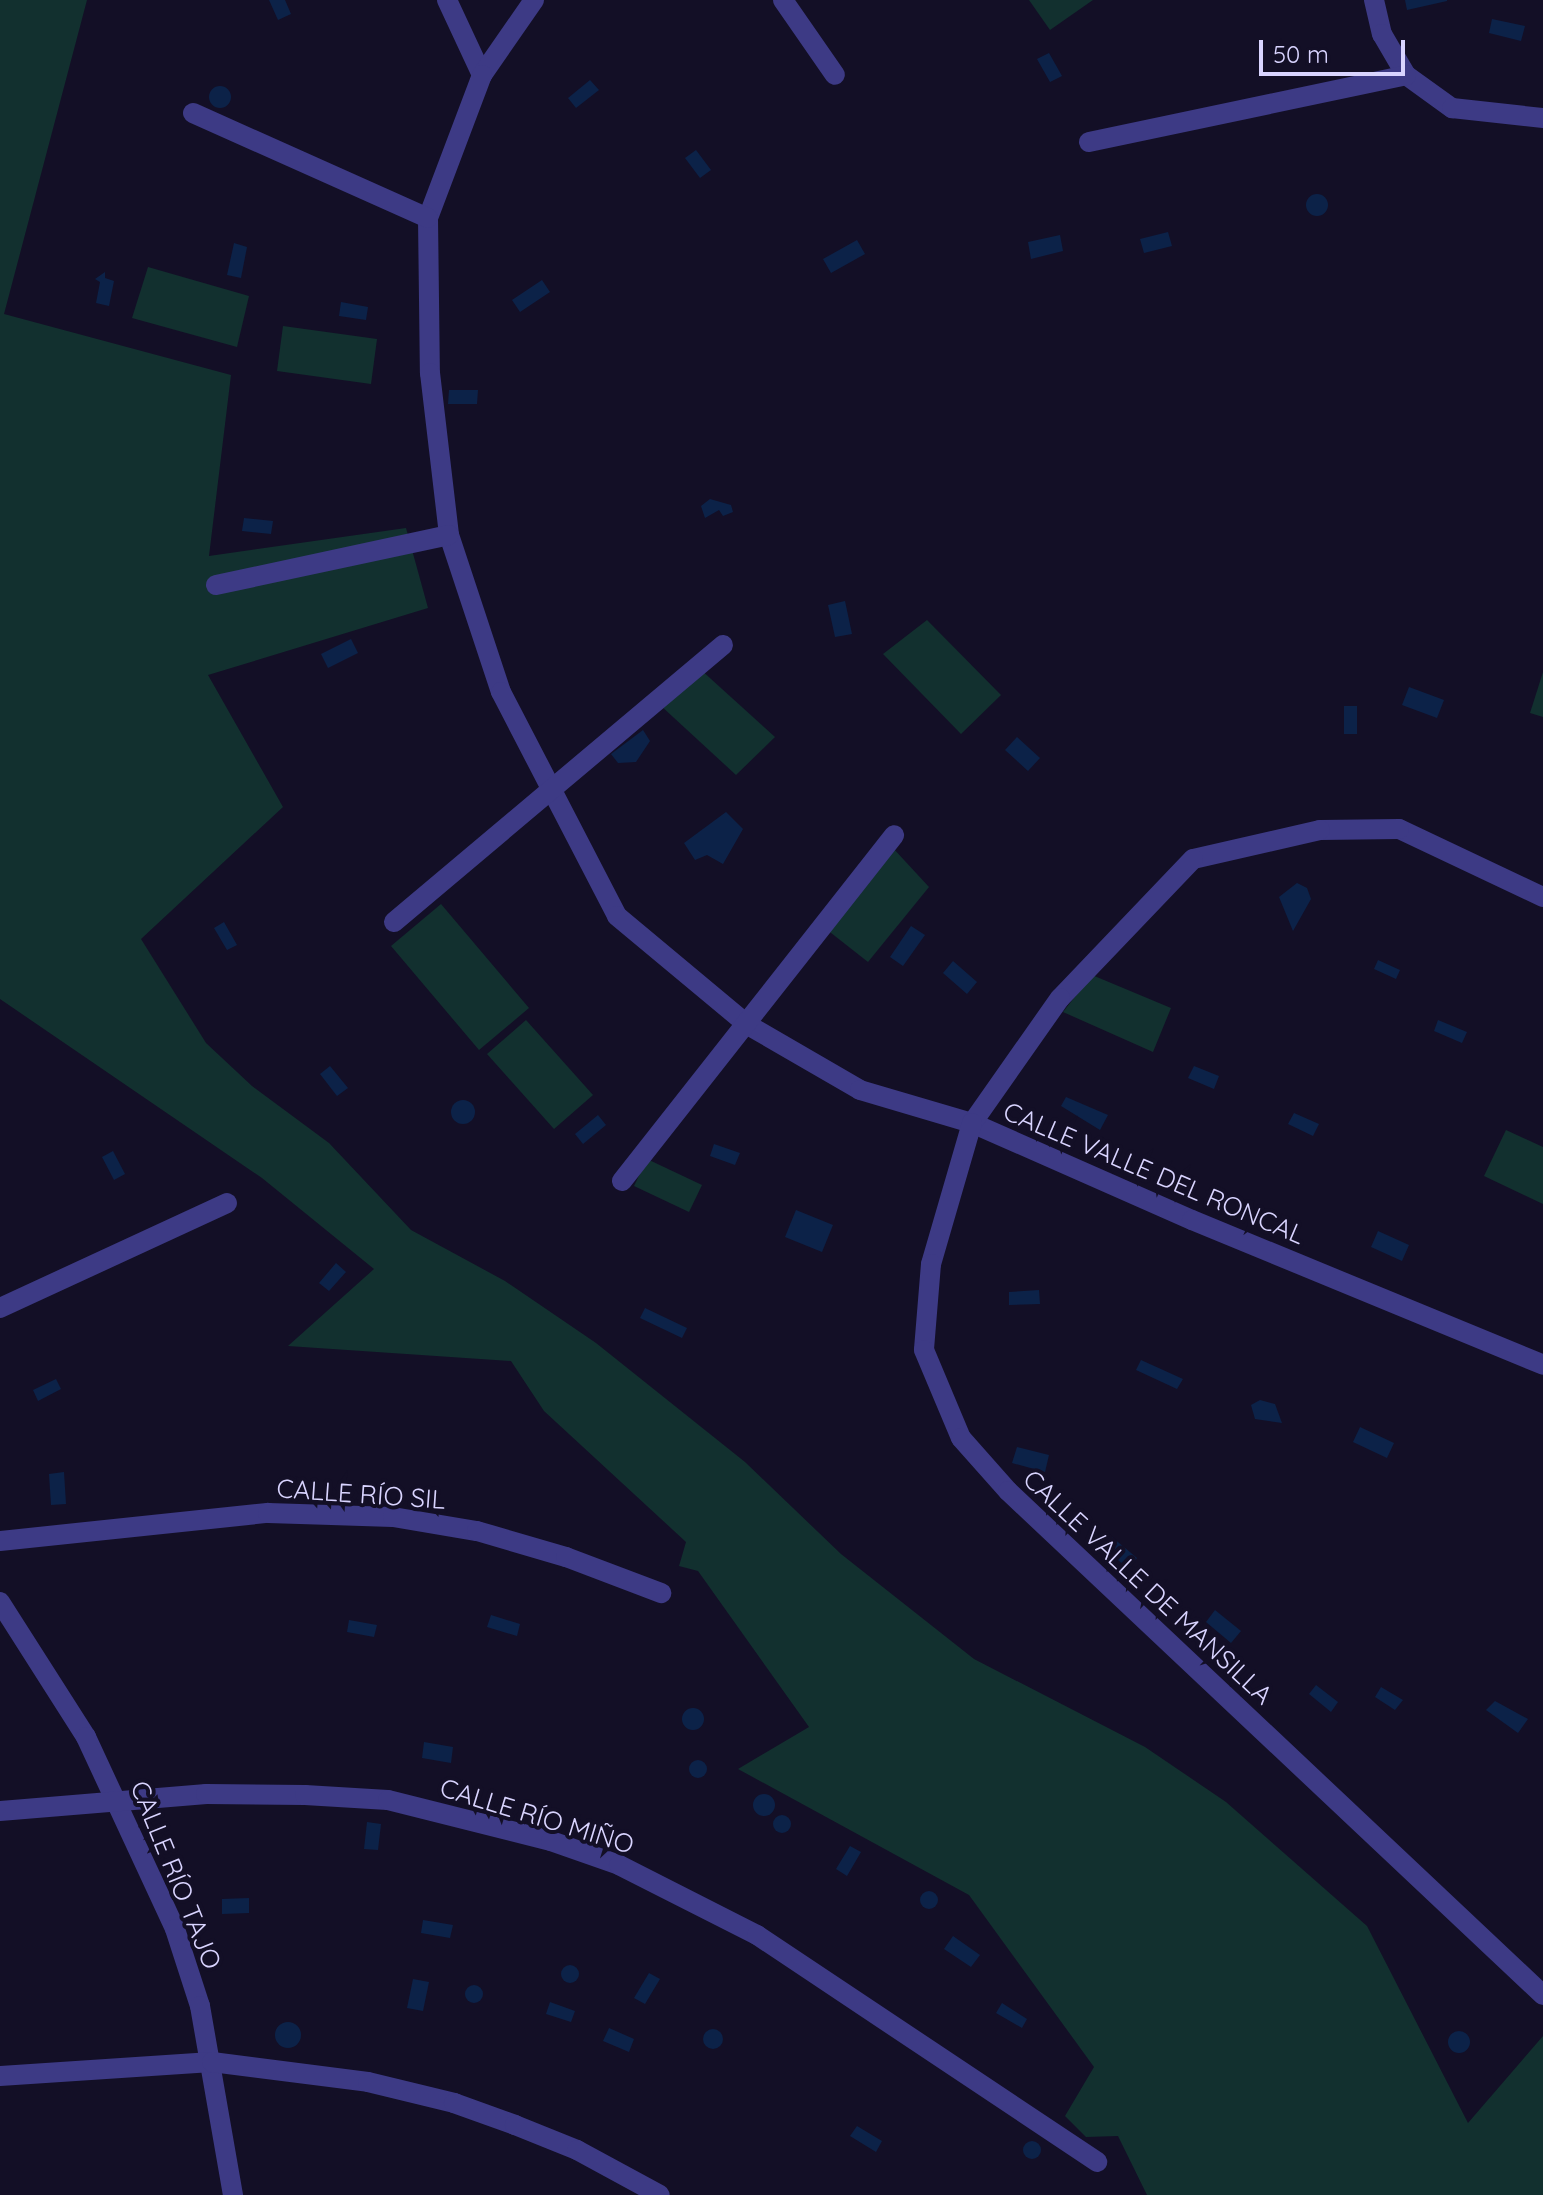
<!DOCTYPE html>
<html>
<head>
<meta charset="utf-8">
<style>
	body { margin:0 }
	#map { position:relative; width:1543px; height:2195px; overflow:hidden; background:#130f26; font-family:Quicksand,sans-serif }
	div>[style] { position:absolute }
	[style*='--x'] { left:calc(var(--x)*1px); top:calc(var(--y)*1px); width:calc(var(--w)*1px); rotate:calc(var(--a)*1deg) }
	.green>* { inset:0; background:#12302f }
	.water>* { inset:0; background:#0c2248 }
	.round { border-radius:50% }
	.minor>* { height:20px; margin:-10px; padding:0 10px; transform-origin:10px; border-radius:10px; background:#3d3a85 }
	span { translate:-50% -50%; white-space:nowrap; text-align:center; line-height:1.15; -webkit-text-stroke:8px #130f26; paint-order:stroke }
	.street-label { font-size:26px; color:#d9d4ff }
	.scale { position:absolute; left:1259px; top:40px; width:146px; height:36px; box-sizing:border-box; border:4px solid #d9d4ff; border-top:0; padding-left:10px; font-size:24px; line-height:28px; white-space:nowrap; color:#d9d4ff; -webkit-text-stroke:6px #130f26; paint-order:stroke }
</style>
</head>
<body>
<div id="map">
	<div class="green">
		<i style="clip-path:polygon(0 0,87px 0,4px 314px,231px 375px,209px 556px,406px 528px,428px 608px,208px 675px,283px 807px,141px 939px,206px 1043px,252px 1086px,329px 1143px,411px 1230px,505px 1281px,596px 1343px,745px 1462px,841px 1554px,974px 1659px,1145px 1747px,1226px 1802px,1367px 1926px,1468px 2123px,1543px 2036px,1543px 2195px,1147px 2195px,1118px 2136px,1086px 2137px,1065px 2116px,1094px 2067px,969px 1895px,738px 1769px,809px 1727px,698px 1571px,679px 1566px,686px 1542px,544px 1411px,511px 1361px,288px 1346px,374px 1269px,262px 1178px,0 999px)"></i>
		<i style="clip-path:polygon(1029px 0,1093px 0,1050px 30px)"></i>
		<i style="clip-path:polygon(148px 267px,249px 296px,237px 347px,132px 318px)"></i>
		<i style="clip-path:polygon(283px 326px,377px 339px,371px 384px,277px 371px)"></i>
		<i style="clip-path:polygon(927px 620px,1001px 695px,961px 734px,883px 654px)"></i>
		<i style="clip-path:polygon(700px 669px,775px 737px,736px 775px,660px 705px)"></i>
		<i style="clip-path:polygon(1543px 672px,1543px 717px,1530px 713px)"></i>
		<i style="clip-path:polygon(892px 847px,929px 887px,868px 962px,826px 929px)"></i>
		<i style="clip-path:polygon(441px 904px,529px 1008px,479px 1050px,391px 946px)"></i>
		<i style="clip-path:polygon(1092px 975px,1171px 1008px,1153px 1052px,1063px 1012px)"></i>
		<i style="clip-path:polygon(526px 1020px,593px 1095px,554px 1129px,487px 1054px)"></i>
		<i style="clip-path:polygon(1506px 1130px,1543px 1147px,1543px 1204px,1484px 1176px)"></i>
		<i style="clip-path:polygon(647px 1159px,702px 1185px,689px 1212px,634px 1186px)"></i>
	</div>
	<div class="water">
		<i style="clip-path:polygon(269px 0,285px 0,291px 14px,278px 20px)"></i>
		<i style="clip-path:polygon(1405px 0,1447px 0,1447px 1px,1407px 10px)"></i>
		<i style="clip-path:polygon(1492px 19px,1525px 26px,1521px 41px,1489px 33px)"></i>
		<i style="clip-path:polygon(1049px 53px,1062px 76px,1050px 82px,1037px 59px)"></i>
		<i style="clip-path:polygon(590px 80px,599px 90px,576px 108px,568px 98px)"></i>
		<i class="round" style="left:209px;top:86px;width:22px;height:22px"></i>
		<i style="clip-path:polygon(696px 150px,711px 170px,700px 178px,685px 158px)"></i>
		<i class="round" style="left:1306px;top:194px;width:22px;height:22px"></i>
		<i style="clip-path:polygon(1168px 232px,1172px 246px,1144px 253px,1140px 239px)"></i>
		<i style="clip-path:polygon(1060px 235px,1063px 251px,1031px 259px,1028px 242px)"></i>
		<i style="clip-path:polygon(857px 240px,865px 254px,831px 273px,823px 259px)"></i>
		<i style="clip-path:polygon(234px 243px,247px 247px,241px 278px,227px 275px)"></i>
		<i style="clip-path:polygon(105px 272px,105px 278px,114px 281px,109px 306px,96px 303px,100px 282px,95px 279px)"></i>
		<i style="clip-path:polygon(542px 280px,550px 292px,520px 312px,512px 300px)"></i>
		<i style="clip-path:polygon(341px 302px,368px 307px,366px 320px,339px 316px)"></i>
		<i style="clip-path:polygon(449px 390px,478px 390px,477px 404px,448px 404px)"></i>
		<i style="clip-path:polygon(710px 499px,731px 505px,733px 512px,723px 516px,719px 510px,705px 518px,701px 506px)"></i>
		<i style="clip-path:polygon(244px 518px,273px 521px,271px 534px,242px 531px)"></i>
		<i style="clip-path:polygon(845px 601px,852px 634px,835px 637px,828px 605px)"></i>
		<i style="clip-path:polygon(351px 639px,358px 653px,328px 668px,321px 654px)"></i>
		<i style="clip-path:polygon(1409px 687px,1444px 700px,1437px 718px,1402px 705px)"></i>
		<i style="clip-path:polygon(1344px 706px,1357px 706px,1357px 734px,1344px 734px)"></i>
		<i style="clip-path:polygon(643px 730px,650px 741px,636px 762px,618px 763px,611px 754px)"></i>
		<i style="clip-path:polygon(1017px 737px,1040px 758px,1028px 771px,1005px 750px)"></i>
		<i style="clip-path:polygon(726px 812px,743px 829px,723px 864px,707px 855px,695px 860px,684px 843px)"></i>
		<i style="clip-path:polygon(1297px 883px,1307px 888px,1311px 899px,1293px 931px,1279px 897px)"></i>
		<i style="clip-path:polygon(224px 922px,237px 945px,227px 950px,214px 928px)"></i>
		<i style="clip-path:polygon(911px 926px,925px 935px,903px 966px,890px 957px)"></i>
		<i style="clip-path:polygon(1378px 960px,1400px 970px,1396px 979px,1374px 969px)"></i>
		<i style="clip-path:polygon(953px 961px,977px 982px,967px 994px,943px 973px)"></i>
		<i style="clip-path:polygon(1438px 1020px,1467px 1032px,1462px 1043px,1434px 1031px)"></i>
		<i style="clip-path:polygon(330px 1066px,348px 1088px,337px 1096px,320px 1074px)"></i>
		<i style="clip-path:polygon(1194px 1066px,1219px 1076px,1214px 1089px,1188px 1078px)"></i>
		<i style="clip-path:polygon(1066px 1097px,1108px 1115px,1100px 1130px,1061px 1106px)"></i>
		<i class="round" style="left:451px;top:1100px;width:24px;height:24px"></i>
		<i style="clip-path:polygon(1294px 1113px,1319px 1124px,1313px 1136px,1288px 1124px)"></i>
		<i style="clip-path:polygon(598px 1115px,606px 1125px,583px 1144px,575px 1134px)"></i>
		<i style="clip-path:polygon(714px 1144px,740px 1153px,735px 1165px,710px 1156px)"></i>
		<i style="clip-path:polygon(113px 1151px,125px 1174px,114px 1180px,102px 1157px)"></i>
		<i style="clip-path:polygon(796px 1210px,833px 1225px,822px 1252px,785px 1237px)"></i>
		<i style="clip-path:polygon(1378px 1231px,1409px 1245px,1402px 1261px,1371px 1247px)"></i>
		<i style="clip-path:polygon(336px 1263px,346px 1272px,329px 1291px,319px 1283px)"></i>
		<i style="clip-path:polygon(1039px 1290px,1040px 1304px,1009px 1305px,1009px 1292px)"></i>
		<i style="clip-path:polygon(645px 1308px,687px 1328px,682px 1338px,640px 1318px)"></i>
		<i style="clip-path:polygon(1141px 1360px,1183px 1379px,1177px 1389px,1136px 1370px)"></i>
		<i style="clip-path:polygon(56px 1379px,61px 1389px,38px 1401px,33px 1390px)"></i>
		<i style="clip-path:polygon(1260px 1400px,1275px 1404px,1282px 1423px,1255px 1419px,1251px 1405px)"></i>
		<i style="clip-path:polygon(1360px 1427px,1394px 1443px,1387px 1458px,1353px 1442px)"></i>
		<i style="clip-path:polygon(1017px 1447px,1049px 1455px,1045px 1472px,1012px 1463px)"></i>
		<i style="clip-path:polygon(64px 1472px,66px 1504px,51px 1505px,49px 1474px)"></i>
		<i style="clip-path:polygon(1112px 1537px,1137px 1558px,1129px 1569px,1103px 1548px)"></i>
		<i style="clip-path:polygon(1215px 1610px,1241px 1631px,1231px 1643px,1206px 1622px)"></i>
		<i style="clip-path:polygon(491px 1615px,520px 1624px,517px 1636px,487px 1627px)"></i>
		<i style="clip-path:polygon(349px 1620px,377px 1625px,374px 1637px,347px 1632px)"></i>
		<i style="clip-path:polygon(1316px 1685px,1338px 1702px,1331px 1712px,1309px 1694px)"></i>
		<i style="clip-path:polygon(1381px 1687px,1403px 1700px,1395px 1710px,1375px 1697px)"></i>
		<i style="clip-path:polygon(1495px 1701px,1528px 1719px,1518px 1733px,1486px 1710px)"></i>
		<i class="round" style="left:682px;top:1708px;width:22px;height:22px"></i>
		<i style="clip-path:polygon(424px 1742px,453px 1747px,451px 1763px,422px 1758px)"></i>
		<i class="round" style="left:689px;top:1760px;width:18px;height:18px"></i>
		<i class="round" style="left:753px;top:1794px;width:22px;height:22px"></i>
		<i class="round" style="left:773px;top:1815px;width:18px;height:18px"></i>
		<i style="clip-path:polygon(367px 1822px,381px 1824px,378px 1850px,364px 1849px)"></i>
		<i style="clip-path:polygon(850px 1846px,861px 1852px,847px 1876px,836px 1869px)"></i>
		<i class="round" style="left:920px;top:1891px;width:18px;height:18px"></i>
		<i style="clip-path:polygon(249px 1898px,249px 1913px,222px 1914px,222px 1899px)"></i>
		<i style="clip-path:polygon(423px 1920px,453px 1925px,450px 1938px,421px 1933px)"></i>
		<i style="clip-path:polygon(953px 1936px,980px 1955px,971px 1967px,944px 1949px)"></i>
		<i class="round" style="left:561px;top:1965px;width:18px;height:18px"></i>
		<i style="clip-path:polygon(649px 1973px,660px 1979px,645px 2004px,634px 1998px)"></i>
		<i style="clip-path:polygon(413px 1979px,429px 1982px,423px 2011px,407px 2008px)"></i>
		<i class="round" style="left:465px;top:1985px;width:18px;height:18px"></i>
		<i style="clip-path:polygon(550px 2002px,575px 2011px,571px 2022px,546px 2014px)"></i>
		<i style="clip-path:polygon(1002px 2003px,1027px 2019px,1022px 2028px,996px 2013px)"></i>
		<i class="round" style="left:275px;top:2022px;width:26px;height:26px"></i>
		<i style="clip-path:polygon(609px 2028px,634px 2039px,629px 2052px,603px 2041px)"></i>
		<i class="round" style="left:703px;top:2029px;width:20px;height:20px"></i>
		<i class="round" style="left:1448px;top:2031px;width:22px;height:22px"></i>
		<i style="clip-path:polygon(857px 2126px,882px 2141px,876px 2152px,850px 2136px)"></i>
		<i class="round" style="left:1023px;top:2141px;width:18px;height:18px"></i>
	</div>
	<div class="minor">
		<i style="--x:447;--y:0;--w:83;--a:65"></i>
		<i style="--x:534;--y:0;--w:91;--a:124.7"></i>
		<i style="--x:482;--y:75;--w:153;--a:110.7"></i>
		<i style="--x:428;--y:218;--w:155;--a:89.3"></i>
		<i style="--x:430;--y:373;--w:163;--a:83.3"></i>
		<i style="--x:449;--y:535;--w:165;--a:71.7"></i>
		<i style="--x:501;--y:692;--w:252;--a:62.6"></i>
		<i style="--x:617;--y:916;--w:170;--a:39.8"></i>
		<i style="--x:748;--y:1025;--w:129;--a:30.1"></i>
		<i style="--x:860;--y:1090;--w:117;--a:16.4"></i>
		<i style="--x:972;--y:1123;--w:240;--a:23.8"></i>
		<i style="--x:1192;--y:1220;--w:380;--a:22.4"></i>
		<i style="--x:783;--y:0;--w:91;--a:55.3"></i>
		<i style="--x:1374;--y:0;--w:35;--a:77"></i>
		<i style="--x:1382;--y:34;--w:48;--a:59.7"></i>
		<i style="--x:1406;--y:75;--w:57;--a:35.7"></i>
		<i style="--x:1452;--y:108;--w:92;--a:6.3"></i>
		<i style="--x:193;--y:113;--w:257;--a:24.1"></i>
		<i style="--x:1089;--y:142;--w:324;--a:-11.9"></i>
		<i style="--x:216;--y:585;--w:238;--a:-12.1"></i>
		<i style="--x:1543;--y:897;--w:159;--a:-154.7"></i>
		<i style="--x:1399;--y:829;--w:79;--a:179.3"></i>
		<i style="--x:1320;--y:830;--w:130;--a:167.1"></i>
		<i style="--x:1193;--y:859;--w:192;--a:133.7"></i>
		<i style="--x:1060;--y:998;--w:153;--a:125.1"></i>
		<i style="--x:972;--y:1123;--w:147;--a:106.2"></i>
		<i style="--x:931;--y:1264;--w:86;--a:94.7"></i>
		<i style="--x:924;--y:1350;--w:95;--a:67.2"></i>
		<i style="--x:961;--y:1438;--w:71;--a:48.4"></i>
		<i style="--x:1008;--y:1491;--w:735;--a:43.29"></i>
		<i style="--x:394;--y:922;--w:430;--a:-40.1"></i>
		<i style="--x:622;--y:1181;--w:440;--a:-51.8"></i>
		<i style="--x:0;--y:1308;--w:250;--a:-24.8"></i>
		<i style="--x:0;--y:1541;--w:269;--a:-6"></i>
		<i style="--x:268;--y:1513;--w:125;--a:1.8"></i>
		<i style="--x:393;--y:1517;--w:85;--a:9.5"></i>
		<i style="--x:477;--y:1531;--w:93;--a:16.3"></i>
		<i style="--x:566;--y:1557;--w:102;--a:20.8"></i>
		<i style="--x:0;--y:1602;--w:160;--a:57.5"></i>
		<i style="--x:86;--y:1737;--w:212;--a:65.1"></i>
		<i style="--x:175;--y:1929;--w:81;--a:72"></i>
		<i style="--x:200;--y:2006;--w:192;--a:80.1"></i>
		<i style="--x:0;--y:1811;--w:207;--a:-4.7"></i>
		<i style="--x:206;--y:1794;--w:99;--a:0.6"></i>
		<i style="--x:305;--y:1795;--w:83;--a:3.4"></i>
		<i style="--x:388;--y:1800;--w:168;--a:14.1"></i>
		<i style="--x:551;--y:1841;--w:72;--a:19.4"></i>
		<i style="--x:619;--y:1865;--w:155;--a:26.9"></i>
		<i style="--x:757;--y:1935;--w:409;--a:33.7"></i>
		<i style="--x:0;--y:2076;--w:212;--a:-3.8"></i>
		<i style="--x:212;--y:2062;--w:157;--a:7.3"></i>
		<i style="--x:368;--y:2082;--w:89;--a:13.7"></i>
		<i style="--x:454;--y:2103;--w:65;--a:19.8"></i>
		<i style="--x:515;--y:2125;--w:67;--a:22"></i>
		<i style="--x:577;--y:2150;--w:94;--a:28.5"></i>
	</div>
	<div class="street-label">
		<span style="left:1154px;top:1173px;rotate:23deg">CALLE VALLE DEL RONCAL</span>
		<span style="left:361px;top:1494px;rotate:4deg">CALLE RÍO SIL</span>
		<span style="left:1148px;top:1587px;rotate:43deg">CALLE VALLE DE MANSILLA</span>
		<span style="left:537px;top:1816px;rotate:17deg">CALLE RÍO MIÑO</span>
		<span style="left:176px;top:1875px;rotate:68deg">CALLE RÍO TAJO</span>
	</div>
	<div class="scale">50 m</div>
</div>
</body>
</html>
